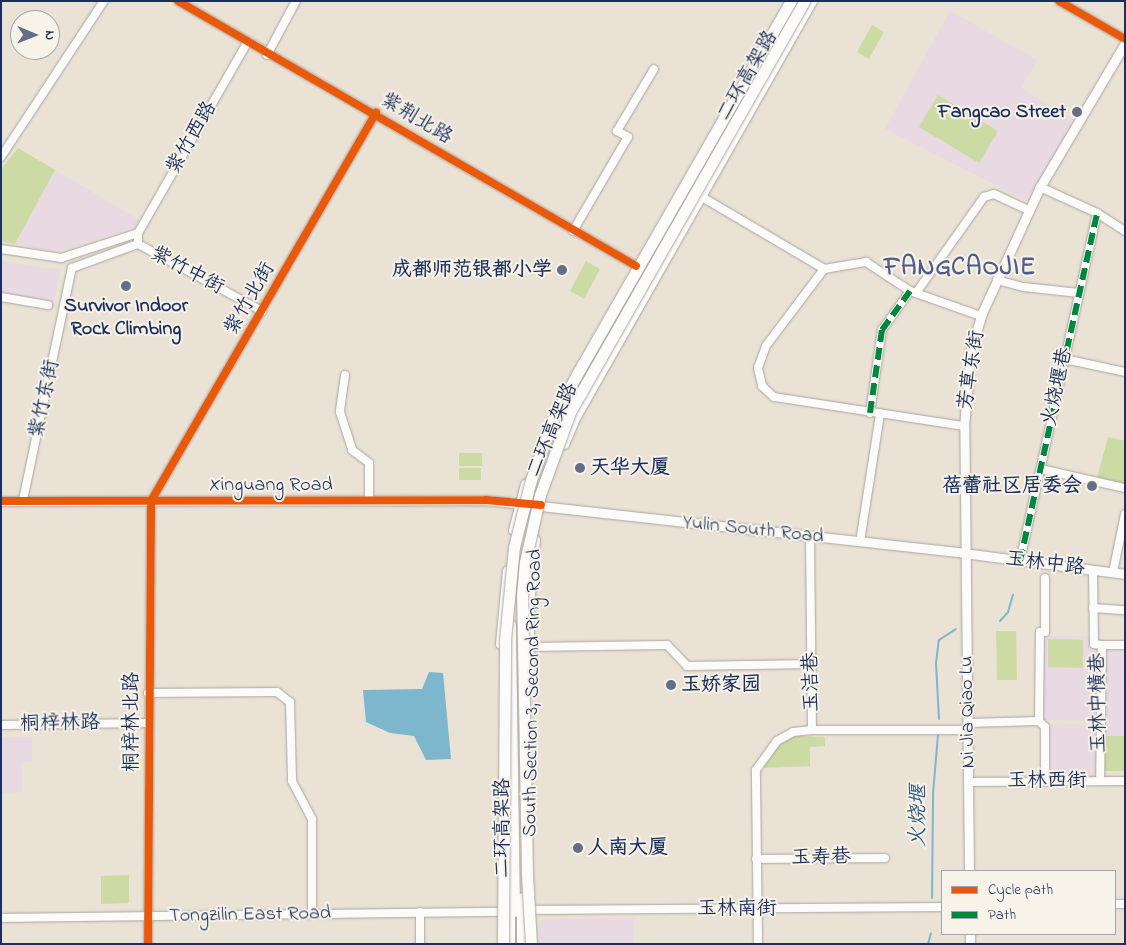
<!DOCTYPE html>
<html>
<head>
<meta charset="utf-8">
<style>
	body { margin:0 }
	#map { position:relative; width:1126px; height:945px; overflow:hidden; background:#eae2d4; font-family:"Indie Flower","LXGW WenKai TC",sans-serif }
	div>[style] { position:absolute }
	[style*='--x'] { left:calc(var(--x)*1px); top:calc(var(--y)*1px); width:calc(var(--w)*1px); rotate:calc(var(--a)*1deg) }
	.built>* { inset:0; background:#e9d9e2 }
	.green>* { inset:0; background:#ccdaa4 }
	.water>* { inset:0; background:#7db7cd }
	.stream>* { height:2px; margin:-1px; padding:0 1px; transform-origin:1px; border-radius:1px; background:#7db7cd }
	.roads { filter:drop-shadow(0 0 1px #a7a5a2) drop-shadow(0 0 1px #a7a5a2) }
	.minor>* { height:8px; margin:-4px; padding:0 4px; transform-origin:4px; border-radius:4px; background:#fcfbf9 }
	.major>* { height:9px; margin:-4.5px; padding:0 4.5px; transform-origin:4.5px; border-radius:4.5px; background:#fcfbf9 }
	.highway>* { height:11px; margin:-5.5px; padding:0 5.5px; transform-origin:5.5px; border-radius:5.5px; background:#fcfbf9 }
	.bridges { filter:drop-shadow(0 0 1px #a7a5a2) drop-shadow(0 0 1px #a7a5a2) }
	.highway-bridge>* { height:11px; margin:-5.5px; padding:0 5.5px; transform-origin:5.5px; border-radius:5.5px; background:#fcfbf9 }
	.quiet>* { height:6px; margin-top:-3px; transform-origin:0; background:repeating-linear-gradient(90deg,#00873e 0 12px,transparent 0 18px) }
	.cycleway>* { height:8px; margin:-4px; padding:0 4px; transform-origin:4px; border-radius:4px; background:#e8590c }
	.dots>* { width:14px; height:14px; translate:-50% -50%; box-sizing:border-box; border:2px solid #f7f3e8; border-radius:50% }
	span { translate:-50% -50%; white-space:nowrap; text-align:center; line-height:1.15; -webkit-text-stroke:4px #f7f3e8; paint-order:stroke }
	.street-label { font-size:20px; color:#1b2f5e }
	.poi-label { font-size:20px; color:#1b2f5e; font-weight:700 }
	.right { translate:-100% -50%; text-align:right }
	.left { translate:0 -50%; text-align:left }
	.water-label { font-size:21px; color:#2d5884; font-style:italic }
	.district-label { font-size:25px; color:#515b89; font-weight:700; letter-spacing:1px }
	.frame { position:absolute; inset:0; border:2px solid #1b2f5e; pointer-events:none }
	.legend { position:absolute; left:941px; top:870px; width:175px; height:65px; box-sizing:border-box; background:#f7f3e8; border:1px solid #9fa5b1; margin:0; padding:6px 9px; list-style:none; font-size:15px; color:#1b2f5e }
	.legend li { display:flex; align-items:center; gap:10px; height:25px }
	.legend b { width:25px; border:1px solid #9fa5b1 }
	.north { position:absolute; left:10px; top:10px; width:50px; height:50px; box-sizing:border-box; background:#f7f3e8; border:1px solid #9fa5b1; border-radius:50%; rotate:91deg; font-size:14px; font-weight:700; line-height:20px; text-align:center; color:#1b2f5e }
	.north::after { content:''; display:block; margin:auto; width:18px; height:22px; background:#636e87; clip-path:polygon(50% 0,100% 100%,50% 72%,0 100%) }
</style>
</head>
<body>
<div id="map">
	<div class="built">
		<i style="clip-path:polygon(950px 11px,1037px 60px,1021px 88px,1072px 119px,1030px 202px,885px 129px)"></i>
		<i style="clip-path:polygon(55px 170px,139px 220px,136px 227px,64px 250px,54px 251px,15px 244px)"></i>
		<i style="clip-path:polygon(1px 261px,60px 270px,53px 309px,1px 300px)"></i>
		<i style="clip-path:polygon(1042px 636px,1090px 636px,1090px 646px,1097px 648px,1097px 721px,1043px 720px)"></i>
		<i style="clip-path:polygon(1105px 650px,1125px 650px,1125px 736px,1104px 736px)"></i>
		<i style="clip-path:polygon(1049px 725px,1098px 725px,1098px 778px,1049px 779px)"></i>
		<i style="clip-path:polygon(1px 737px,32px 737px,32px 762px,22px 762px,22px 792px,1px 793px)"></i>
		<i style="clip-path:polygon(634px 918px,634px 944px,539px 944px,539px 926px,543px 919px)"></i>
	</div>
	<div class="green">
		<i style="clip-path:polygon(872px 25px,884px 32px,869px 59px,857px 52px)"></i>
		<i style="clip-path:polygon(938px 95px,998px 131px,979px 163px,919px 127px)"></i>
		<i style="clip-path:polygon(18px 148px,55px 170px,15px 244px,1px 241px,1px 169px)"></i>
		<i style="clip-path:polygon(586px 261px,600px 269px,584px 299px,570px 291px)"></i>
		<i style="clip-path:polygon(1108px 437px,1125px 441px,1125px 485px,1097px 478px)"></i>
		<i style="clip-path:polygon(459px 453px,482px 453px,482px 466px,459px 466px)"></i>
		<i style="clip-path:polygon(459px 468px,481px 468px,481px 480px,459px 480px)"></i>
		<i style="clip-path:polygon(996px 631px,1016px 631px,1017px 680px,997px 680px)"></i>
		<i style="clip-path:polygon(1048px 639px,1083px 640px,1083px 668px,1048px 667px)"></i>
		<i style="clip-path:polygon(797px 736px,825px 737px,825px 746px,810px 747px,810px 766px,761px 768px,783px 739px)"></i>
		<i style="clip-path:polygon(1104px 736px,1125px 736px,1125px 771px,1104px 771px)"></i>
		<i style="clip-path:polygon(129px 875px,129px 903px,101px 904px,101px 876px)"></i>
	</div>
	<div class="water">
		<i style="clip-path:polygon(429px 672px,443px 673px,451px 759px,426px 760px,414px 736px,390px 733px,366px 722px,363px 690px,422px 689px)"></i>
	</div>
	<div class="stream">
		<i style="--x:1000;--y:621;--w:12;--a:-48"></i>
		<i style="--x:1008;--y:612;--w:18;--a:-74"></i>
		<i style="--x:939;--y:719;--w:56;--a:-93.1"></i>
		<i style="--x:936;--y:663;--w:23;--a:-83"></i>
		<i style="--x:939;--y:640;--w:20;--a:-33"></i>
		<i style="--x:932;--y:898;--w:104;--a:-89.4"></i>
		<i style="--x:933;--y:794;--w:59;--a:-85.2"></i>
		<i style="--x:928;--y:944;--w:11;--a:-75"></i>
	</div>
	<div class="roads">
		<div class="minor">
			<i style="--x:178;--y:1;--w:529;--a:30.05"></i>
			<i style="--x:1059;--y:1;--w:76;--a:29.9"></i>
			<i style="--x:247;--y:43;--w:219;--a:119.8"></i>
			<i style="--x:138;--y:233;--w:11;--a:90"></i>
			<i style="--x:138;--y:244;--w:141;--a:28.4"></i>
			<i style="--x:267;--y:55;--w:61;--a:-61.8"></i>
			<i style="--x:1;--y:157;--w:187;--a:-56.6"></i>
			<i style="--x:1040;--y:187;--w:63;--a:24.5"></i>
			<i style="--x:1097;--y:213;--w:33;--a:33"></i>
			<i style="--x:702;--y:197;--w:142;--a:30.5"></i>
			<i style="--x:824;--y:269;--w:43;--a:-9.5"></i>
			<i style="--x:866;--y:262;--w:53;--a:33.4"></i>
			<i style="--x:910;--y:291;--w:75;--a:19.4"></i>
			<i style="--x:573;--y:231;--w:109;--a:-59.7"></i>
			<i style="--x:628;--y:137;--w:13;--a:-151"></i>
			<i style="--x:617;--y:131;--w:72;--a:-59.2"></i>
			<i style="--x:1;--y:249;--w:61;--a:8.5"></i>
			<i style="--x:61;--y:258;--w:81;--a:-18"></i>
			<i style="--x:72;--y:268;--w:70;--a:-20"></i>
			<i style="--x:824;--y:269;--w:96;--a:127"></i>
			<i style="--x:766;--y:346;--w:23;--a:110"></i>
			<i style="--x:758;--y:368;--w:18;--a:77"></i>
			<i style="--x:762;--y:386;--w:16;--a:43"></i>
			<i style="--x:774;--y:397;--w:192;--a:8.7"></i>
			<i style="--x:997;--y:280;--w:28;--a:15"></i>
			<i style="--x:1024;--y:287;--w:55;--a:6.2"></i>
			<i style="--x:916;--y:293;--w:118;--a:-54.7"></i>
			<i style="--x:984;--y:197;--w:10;--a:-17"></i>
			<i style="--x:994;--y:194;--w:38;--a:25"></i>
			<i style="--x:1;--y:297;--w:48;--a:9.7"></i>
			<i style="--x:1069;--y:360;--w:57;--a:12.1"></i>
			<i style="--x:345;--y:375;--w:37;--a:98"></i>
			<i style="--x:340;--y:412;--w:40;--a:72"></i>
			<i style="--x:352;--y:450;--w:21;--a:37"></i>
			<i style="--x:369;--y:463;--w:38;--a:90"></i>
			<i style="--x:870;--y:413;--w:84;--a:-81.8"></i>
			<i style="--x:882;--y:330;--w:48;--a:-54.3"></i>
			<i style="--x:1045;--y:470;--w:82;--a:12.7"></i>
			<i style="--x:23;--y:500;--w:237;--a:-78.1"></i>
			<i style="--x:810;--y:537;--w:193;--a:89.4"></i>
			<i style="--x:812;--y:730;--w:156;--a:0"></i>
			<i style="--x:860;--y:542;--w:130;--a:-81.1"></i>
			<i style="--x:1020;--y:561;--w:356;--a:-77.5"></i>
			<i style="--x:1093;--y:570;--w:74;--a:89.2"></i>
			<i style="--x:1094;--y:644;--w:8;--a:7"></i>
			<i style="--x:1102;--y:645;--w:136;--a:90.8"></i>
			<i style="--x:1113;--y:572;--w:59;--a:-78.3"></i>
			<i style="--x:1093;--y:608;--w:32;--a:4"></i>
			<i style="--x:1102;--y:645;--w:23;--a:0"></i>
			<i style="--x:529;--y:647;--w:138;--a:-0.8"></i>
			<i style="--x:667;--y:645;--w:29;--a:46"></i>
			<i style="--x:687;--y:666;--w:125;--a:-0.9"></i>
			<i style="--x:148;--y:693;--w:129;--a:-0.4"></i>
			<i style="--x:277;--y:692;--w:16;--a:38"></i>
			<i style="--x:290;--y:702;--w:79;--a:88.5"></i>
			<i style="--x:292;--y:781;--w:43;--a:62.2"></i>
			<i style="--x:312;--y:819;--w:95;--a:90"></i>
			<i style="--x:968;--y:723;--w:71;--a:-1.6"></i>
			<i style="--x:1;--y:725;--w:147;--a:-0.8"></i>
			<i style="--x:1045;--y:781;--w:54;--a:-90"></i>
			<i style="--x:1045;--y:727;--w:8;--a:-135"></i>
			<i style="--x:1039;--y:721;--w:89;--a:-89.4"></i>
			<i style="--x:1040;--y:632;--w:5;--a:0"></i>
			<i style="--x:1045;--y:632;--w:54;--a:-90"></i>
			<i style="--x:969;--y:782;--w:156;--a:-0.4"></i>
			<i style="--x:756;--y:859;--w:129;--a:-0.4"></i>
			<i style="--x:1115;--y:904;--w:10;--a:0"></i>
			<i style="--x:531;--y:910;--w:411;--a:-0.4"></i>
			<i style="--x:420;--y:912;--w:32;--a:90"></i>
			<i style="--x:1;--y:918;--w:498;--a:-0.7"></i>
			<i style="--x:148;--y:944;--w:443;--a:-89.6"></i>
			<i style="--x:151;--y:501;--w:449;--a:-59.9"></i>
			<i style="--x:758;--y:944;--w:174;--a:-90.7"></i>
			<i style="--x:756;--y:770;--w:36;--a:-54"></i>
			<i style="--x:777;--y:741;--w:18;--a:-29"></i>
			<i style="--x:793;--y:732;--w:19;--a:-6"></i>
		</div>
		<div class="major">
			<i style="--x:564;--y:444;--w:28;--a:-67"></i>
			<i style="--x:575;--y:418;--w:480;--a:-60.4"></i>
			<i style="--x:1;--y:501;--w:485;--a:-0.1"></i>
			<i style="--x:486;--y:500;--w:481;--a:6.3"></i>
			<i style="--x:964;--y:553;--w:162;--a:7.4"></i>
			<i style="--x:513;--y:530;--w:48;--a:-75.4"></i>
			<i style="--x:500;--y:644;--w:74;--a:-84.6"></i>
			<i style="--x:529;--y:681;--w:76;--a:-90"></i>
			<i style="--x:529;--y:605;--w:66;--a:-84.8"></i>
			<i style="--x:969;--y:871;--w:445;--a:-90.6"></i>
			<i style="--x:964;--y:426;--w:77;--a:-84.8"></i>
			<i style="--x:971;--y:349;--w:38;--a:-73"></i>
			<i style="--x:982;--y:313;--w:139;--a:-65.3"></i>
			<i style="--x:1040;--y:187;--w:167;--a:-59.4"></i>
			<i style="--x:970;--y:934;--w:10;--a:90"></i>
		</div>
		<div class="highway">
			<i style="--x:510;--y:625;--w:286;--a:89.2"></i>
			<i style="--x:522;--y:898;--w:46;--a:90"></i>
			<i style="--x:509;--y:903;--w:41;--a:90"></i>
		</div>
	</div>
	<div class="bridges">
		<div class="highway-bridge">
			<i style="--x:503;--y:944;--w:304;--a:-89.6"></i>
			<i style="--x:505;--y:640;--w:93;--a:-84.5"></i>
			<i style="--x:514;--y:547;--w:69;--a:-75.8"></i>
			<i style="--x:531;--y:480;--w:63;--a:-70.4"></i>
			<i style="--x:552;--y:421;--w:51;--a:-61.9"></i>
			<i style="--x:576;--y:376;--w:432;--a:-60.2"></i>
			<i style="--x:531;--y:944;--w:70;--a:-93.3"></i>
			<i style="--x:527;--y:874;--w:279;--a:-91"></i>
			<i style="--x:522;--y:595;--w:33;--a:-85"></i>
			<i style="--x:525;--y:562;--w:69;--a:-77.4"></i>
			<i style="--x:540;--y:495;--w:88;--a:-70.1"></i>
			<i style="--x:570;--y:412;--w:473;--a:-60.3"></i>
		</div>
	</div>
	<div class="quiet">
		<i style="--x:870;--y:413;--w:84;--a:-81.8"></i>
		<i style="--x:882;--y:330;--w:48;--a:-54.3"></i>
		<i style="--x:1020;--y:561;--w:356;--a:-77.5"></i>
	</div>
	<div class="cycleway">
		<i style="--x:178;--y:1;--w:529;--a:30.05"></i>
		<i style="--x:1059;--y:1;--w:76;--a:29.9"></i>
		<i style="--x:1;--y:501;--w:485;--a:-0.1"></i>
		<i style="--x:486;--y:500;--w:55;--a:5.2"></i>
		<i style="--x:148;--y:944;--w:443;--a:-89.6"></i>
		<i style="--x:151;--y:501;--w:449;--a:-59.9"></i>
	</div>
	<div class="dots">
		<i style="left:1077px;top:112px;background:#636e87"></i>
		<i style="left:562px;top:270px;background:#636e87"></i>
		<i style="left:126px;top:286px;background:#636e87"></i>
		<i style="left:580px;top:468px;background:#636e87"></i>
		<i style="left:1092px;top:486px;background:#636e87"></i>
		<i style="left:671px;top:685px;background:#636e87"></i>
		<i style="left:578px;top:848px;background:#636e87"></i>
	</div>
	<div class="street-label">
		<span style="left:748px;top:76px;rotate:-60deg">二环高架路</span>
		<span style="left:416px;top:119px;rotate:31deg">紫荆北路</span>
		<span style="left:192px;top:138px;rotate:-60deg">紫竹西路</span>
		<span style="left:187px;top:271px;rotate:28deg">紫竹中街</span>
		<span style="left:250px;top:299px;rotate:-60deg">紫竹北街</span>
		<span style="left:972px;top:370px;rotate:-81deg">芳草东街</span>
		<span style="left:1058px;top:387px;rotate:-78deg">火烧堰巷</span>
		<span style="left:45px;top:399px;rotate:-78deg">紫竹东街</span>
		<span style="left:553px;top:430px;rotate:-67deg">二环高架路</span>
		<span style="left:271px;top:485px">Xinguang Road</span>
		<span style="left:753px;top:530px;rotate:6deg">Yulin South Road</span>
		<span style="left:1045px;top:564px;rotate:7deg">玉林中路</span>
		<span style="left:812px;top:682px;rotate:-91deg">玉洁巷</span>
		<span style="left:533px;top:693px;rotate:-89deg">South Section 3, Second Ring Road</span>
		<span style="left:1099px;top:703px;rotate:-91deg">玉林中横巷</span>
		<span style="left:968px;top:712px;rotate:-91deg">Ni Jia Qiao Lu</span>
		<span style="left:132px;top:722px;rotate:-90deg">桐梓林北路</span>
		<span style="left:60px;top:724px;rotate:-1deg">桐梓林路</span>
		<span style="left:1047px;top:781px">玉林西街</span>
		<span style="left:503px;top:828px;rotate:-90deg">二环高架路</span>
		<span style="left:821px;top:858px;rotate:-1deg">玉寿巷</span>
		<span style="left:737px;top:909px">玉林南街</span>
		<span style="left:250px;top:915px;rotate:-1deg">Tongzilin East Road</span>
	</div>
	<div class="poi-label">
		<span class="right" style="left:1066px;top:112px">Fangcao Street</span>
		<span class="right" style="left:552px;top:270px">成都师范银都小学</span>
		<span style="left:126px;top:318px">Survivor Indoor<br>Rock Climbing</span>
		<span class="left" style="left:590px;top:468px">天华大厦</span>
		<span class="right" style="left:1082px;top:486px">蓓蕾社区居委会</span>
		<span class="left" style="left:681px;top:685px">玉娇家园</span>
		<span class="left" style="left:588px;top:848px">人南大厦</span>
	</div>
	<div class="water-label">
		<span style="left:919px;top:816px;rotate:-89deg">火烧堰</span>
	</div>
	<div class="district-label">
		<span style="left:960px;top:268px">FANGCAOJIE</span>
	</div>
	<div class="frame"></div>
	<ul class="legend">
	<li><b style="height:6px;background:#e8590c"></b>Cycle path</li>
	<li><b style="height:6px;background:#00873e"></b>Path</li>
	</ul>
	<div class="north">N</div>
</div>
</body>
</html>
